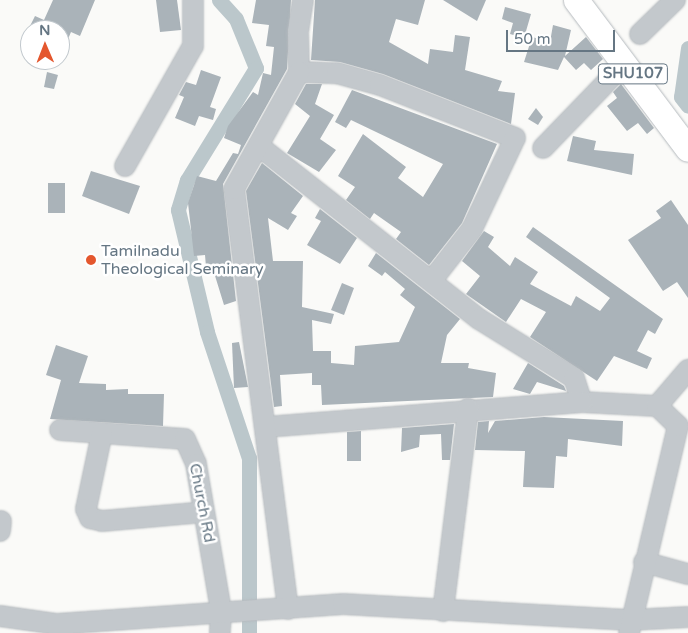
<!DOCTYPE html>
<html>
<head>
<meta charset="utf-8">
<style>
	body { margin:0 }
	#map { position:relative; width:688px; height:633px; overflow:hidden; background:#fafaf8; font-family:"Varela Round",sans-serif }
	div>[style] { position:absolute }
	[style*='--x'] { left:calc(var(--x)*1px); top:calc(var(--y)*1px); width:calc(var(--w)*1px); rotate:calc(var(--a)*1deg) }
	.canal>* { height:15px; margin:-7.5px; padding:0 7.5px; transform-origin:7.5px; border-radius:7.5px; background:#bbc7cb }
	.building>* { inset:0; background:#aab3b9 }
	.roads { filter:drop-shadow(0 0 1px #b5babe) drop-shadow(0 0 1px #b5babe) }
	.minor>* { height:20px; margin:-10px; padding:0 10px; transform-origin:10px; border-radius:10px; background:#c3c8cc }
	.major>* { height:25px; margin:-12.5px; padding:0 12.5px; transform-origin:12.5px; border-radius:12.5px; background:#fff }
	.dots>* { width:14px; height:14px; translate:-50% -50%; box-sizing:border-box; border:2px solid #fff; border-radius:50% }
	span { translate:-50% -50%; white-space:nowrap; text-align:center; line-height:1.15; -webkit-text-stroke:5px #fff; paint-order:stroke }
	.shield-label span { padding:1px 4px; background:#fff; border:1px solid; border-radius:4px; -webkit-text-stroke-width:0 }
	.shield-label { font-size:15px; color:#657683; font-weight:700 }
	.poi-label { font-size:16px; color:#657683 }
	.left { translate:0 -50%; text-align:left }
	.street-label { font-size:16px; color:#657683 }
	.north { position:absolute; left:20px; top:20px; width:50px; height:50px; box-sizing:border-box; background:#fff; border:1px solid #c1c8cd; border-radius:50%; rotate:359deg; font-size:14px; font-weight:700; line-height:20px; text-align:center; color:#657683 }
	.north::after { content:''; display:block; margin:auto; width:18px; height:22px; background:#e4572e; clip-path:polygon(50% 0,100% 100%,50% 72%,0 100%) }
	.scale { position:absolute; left:506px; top:30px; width:109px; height:22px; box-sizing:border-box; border:2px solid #657683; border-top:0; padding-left:6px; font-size:15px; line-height:18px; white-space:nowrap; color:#657683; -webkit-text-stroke:4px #fff; paint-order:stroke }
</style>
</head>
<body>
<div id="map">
	<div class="canal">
		<i style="--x:219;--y:0;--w:25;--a:48"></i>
		<i style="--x:236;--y:19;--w:53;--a:67.8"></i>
		<i style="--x:256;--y:68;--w:132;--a:121.6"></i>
		<i style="--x:187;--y:180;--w:31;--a:107"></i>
		<i style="--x:178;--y:210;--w:125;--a:76.6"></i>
		<i style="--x:207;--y:332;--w:133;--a:71.6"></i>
		<i style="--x:249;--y:458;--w:175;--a:90"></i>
		<i style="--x:688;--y:48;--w:49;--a:98.1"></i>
		<i style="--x:681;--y:97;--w:11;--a:52"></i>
	</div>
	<div class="building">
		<i style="clip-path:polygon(53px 0,95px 0,80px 36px,71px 32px,60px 58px,60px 30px,28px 30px,35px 16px,44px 20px)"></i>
		<i style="clip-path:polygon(156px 0,177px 0,181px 30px,160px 32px)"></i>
		<i style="clip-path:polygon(256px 0,291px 0,287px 69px,223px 184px,236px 301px,224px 305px,212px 266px,206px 267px,205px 255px,194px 256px,188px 203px,197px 176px,216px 181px,233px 153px,238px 154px,241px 145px,224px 138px,228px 126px,253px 92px,258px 95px,263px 73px,271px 75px,274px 47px,266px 46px,269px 25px,252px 23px)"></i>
		<i style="clip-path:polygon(315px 0,425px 0,418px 25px,396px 19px,389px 42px,428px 64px,430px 49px,453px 52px,455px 35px,470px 37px,465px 70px,502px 81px,498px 91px,515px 93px,511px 124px,383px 74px,340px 62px,311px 60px)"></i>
		<i style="clip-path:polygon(443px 0,486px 0,477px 21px)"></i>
		<i style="clip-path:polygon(505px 7px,531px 14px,524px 38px,510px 34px,513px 23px,502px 19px)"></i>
		<i style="clip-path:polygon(553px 25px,571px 30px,565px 56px,586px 37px,603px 59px,591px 70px,584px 63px,576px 70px,564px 57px,558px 70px,524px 62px,532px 37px,550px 42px)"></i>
		<i style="clip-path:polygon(201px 70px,221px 77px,210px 107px,216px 109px,213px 120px,199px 116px,195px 126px,175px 118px,184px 97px,179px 95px,186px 82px,196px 85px)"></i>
		<i style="clip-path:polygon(47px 72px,58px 75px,54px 89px,44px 87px)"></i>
		<i style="clip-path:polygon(306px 84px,322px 84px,315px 104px,334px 115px,320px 139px,336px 150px,319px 172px,287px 153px,310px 116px,295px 104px)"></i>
		<i style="clip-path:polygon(621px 84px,654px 128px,647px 134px,638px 123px,627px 131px,607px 106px,617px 98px,613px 92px)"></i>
		<i style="clip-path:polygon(352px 90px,497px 144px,462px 223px,429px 265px,396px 239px,401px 232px,374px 213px,370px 219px,346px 200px,355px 187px,338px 176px,363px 134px,406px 167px,398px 178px,423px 197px,443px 164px,351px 120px,346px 128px,335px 122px)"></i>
		<i style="clip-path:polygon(536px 108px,543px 117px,538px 125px,528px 119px)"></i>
		<i style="clip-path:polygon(573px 136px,596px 141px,594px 150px,634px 154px,632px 175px,567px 161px)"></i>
		<i style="clip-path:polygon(262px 163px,303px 196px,291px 213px,297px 216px,288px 230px,268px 218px,273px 261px,303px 261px,302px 307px,334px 314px,331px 324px,312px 320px,313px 351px,331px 351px,331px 363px,354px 365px,355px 346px,399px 342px,415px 307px,400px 295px,405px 289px,385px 272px,382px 276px,368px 266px,376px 253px,460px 319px,447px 335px,441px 363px,469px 363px,468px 368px,496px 373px,493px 397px,322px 405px,321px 385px,312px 385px,312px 373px,280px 375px,282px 406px,274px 407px,246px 191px)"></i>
		<i style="clip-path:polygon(91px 171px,140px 186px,129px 214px,82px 196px)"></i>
		<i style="clip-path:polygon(48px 183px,65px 183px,65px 213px,48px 213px)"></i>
		<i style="clip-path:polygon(671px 200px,688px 225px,688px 298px,677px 282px,663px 291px,628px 240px,661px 218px,656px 211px)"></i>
		<i style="clip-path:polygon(320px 209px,357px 238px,340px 264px,307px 245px,321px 221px,315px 218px)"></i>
		<i style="clip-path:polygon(533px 227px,663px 319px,655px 334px,648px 330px,637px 351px,652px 358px,647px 369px,614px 356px,597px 381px,530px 337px,546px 312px,521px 299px,506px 322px,466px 294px,480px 276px,462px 261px,484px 231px,494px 237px,488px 247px,510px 266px,515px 257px,538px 272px,530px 284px,571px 306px,576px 296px,600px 311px,610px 298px,526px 237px)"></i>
		<i style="clip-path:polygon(342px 283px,354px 288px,344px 315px,331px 310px)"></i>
		<i style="clip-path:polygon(239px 342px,248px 387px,234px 388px,232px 343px)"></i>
		<i style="clip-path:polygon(56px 345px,88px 356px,79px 383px,106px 384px,106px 390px,128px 389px,128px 394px,164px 394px,163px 426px,50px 419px,61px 380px,46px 375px)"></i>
		<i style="clip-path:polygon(528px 363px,564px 386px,566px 391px,537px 382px,530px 394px,513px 389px)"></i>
		<i style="clip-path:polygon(544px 417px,623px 421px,622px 446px,568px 439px,567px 457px,556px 456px,554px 488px,523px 487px,525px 451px,475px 450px,478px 422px,489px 421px,488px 433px,495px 421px)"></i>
		<i style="clip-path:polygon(454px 424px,450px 460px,442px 460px,441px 434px,420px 435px,419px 447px,401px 452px,402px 428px)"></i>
		<i style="clip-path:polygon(361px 431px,361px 461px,347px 461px,347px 432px)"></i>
	</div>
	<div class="roads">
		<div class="minor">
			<i style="--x:303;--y:0;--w:32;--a:99"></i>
			<i style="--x:298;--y:32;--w:40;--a:88.6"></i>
			<i style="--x:299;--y:72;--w:38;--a:2"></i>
			<i style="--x:337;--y:73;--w:45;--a:15.6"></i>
			<i style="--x:380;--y:85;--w:145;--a:21.4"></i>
			<i style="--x:515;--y:138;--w:101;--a:115.3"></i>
			<i style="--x:472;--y:229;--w:63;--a:128"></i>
			<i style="--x:640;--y:34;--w:49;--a:-44.2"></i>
			<i style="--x:259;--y:146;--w:280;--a:38.2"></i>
			<i style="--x:479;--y:319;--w:112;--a:31.8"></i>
			<i style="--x:574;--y:378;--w:25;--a:72"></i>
			<i style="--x:582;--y:402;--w:75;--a:3.1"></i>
			<i style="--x:543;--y:148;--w:118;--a:-46"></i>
			<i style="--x:125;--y:166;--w:138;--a:-60.5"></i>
			<i style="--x:193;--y:46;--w:46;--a:-90"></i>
			<i style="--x:266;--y:427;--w:317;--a:-4.5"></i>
			<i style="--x:60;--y:430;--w:125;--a:4.1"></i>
			<i style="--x:185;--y:439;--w:27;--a:66"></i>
			<i style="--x:196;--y:464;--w:149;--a:80.3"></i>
			<i style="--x:221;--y:611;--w:22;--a:93"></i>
			<i style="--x:102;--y:433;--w:78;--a:101.9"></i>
			<i style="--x:86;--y:509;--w:10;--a:66"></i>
			<i style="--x:90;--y:518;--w:12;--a:14"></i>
			<i style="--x:102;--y:521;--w:102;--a:-5"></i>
			<i style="--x:0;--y:531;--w:10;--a:-84"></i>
			<i style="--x:644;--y:562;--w:46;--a:15.3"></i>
			<i style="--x:288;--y:609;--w:423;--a:-97.3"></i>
			<i style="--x:234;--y:189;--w:134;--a:-60.9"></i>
			<i style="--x:443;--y:611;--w:204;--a:-82.9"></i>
			<i style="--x:0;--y:616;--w:58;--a:8"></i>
			<i style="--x:57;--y:624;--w:287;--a:-4"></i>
			<i style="--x:343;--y:604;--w:287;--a:3.2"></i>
			<i style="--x:630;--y:620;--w:58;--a:-3"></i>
			<i style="--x:629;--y:633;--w:213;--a:-76.7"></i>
			<i style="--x:678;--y:426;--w:29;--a:-136"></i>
			<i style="--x:657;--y:406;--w:48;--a:-49.3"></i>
		</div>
		<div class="major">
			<i style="--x:576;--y:0;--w:186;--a:53.1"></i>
		</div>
	</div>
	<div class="dots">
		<i style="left:91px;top:260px;background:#e4572e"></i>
	</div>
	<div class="shield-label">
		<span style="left:633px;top:74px">SHU107</span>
	</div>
	<div class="poi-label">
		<span class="left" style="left:101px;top:260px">Tamilnadu<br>Theological Seminary</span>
	</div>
	<div class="street-label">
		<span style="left:202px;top:503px;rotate:79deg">Church Rd</span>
	</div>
	<div class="north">N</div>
	<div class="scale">50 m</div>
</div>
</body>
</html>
